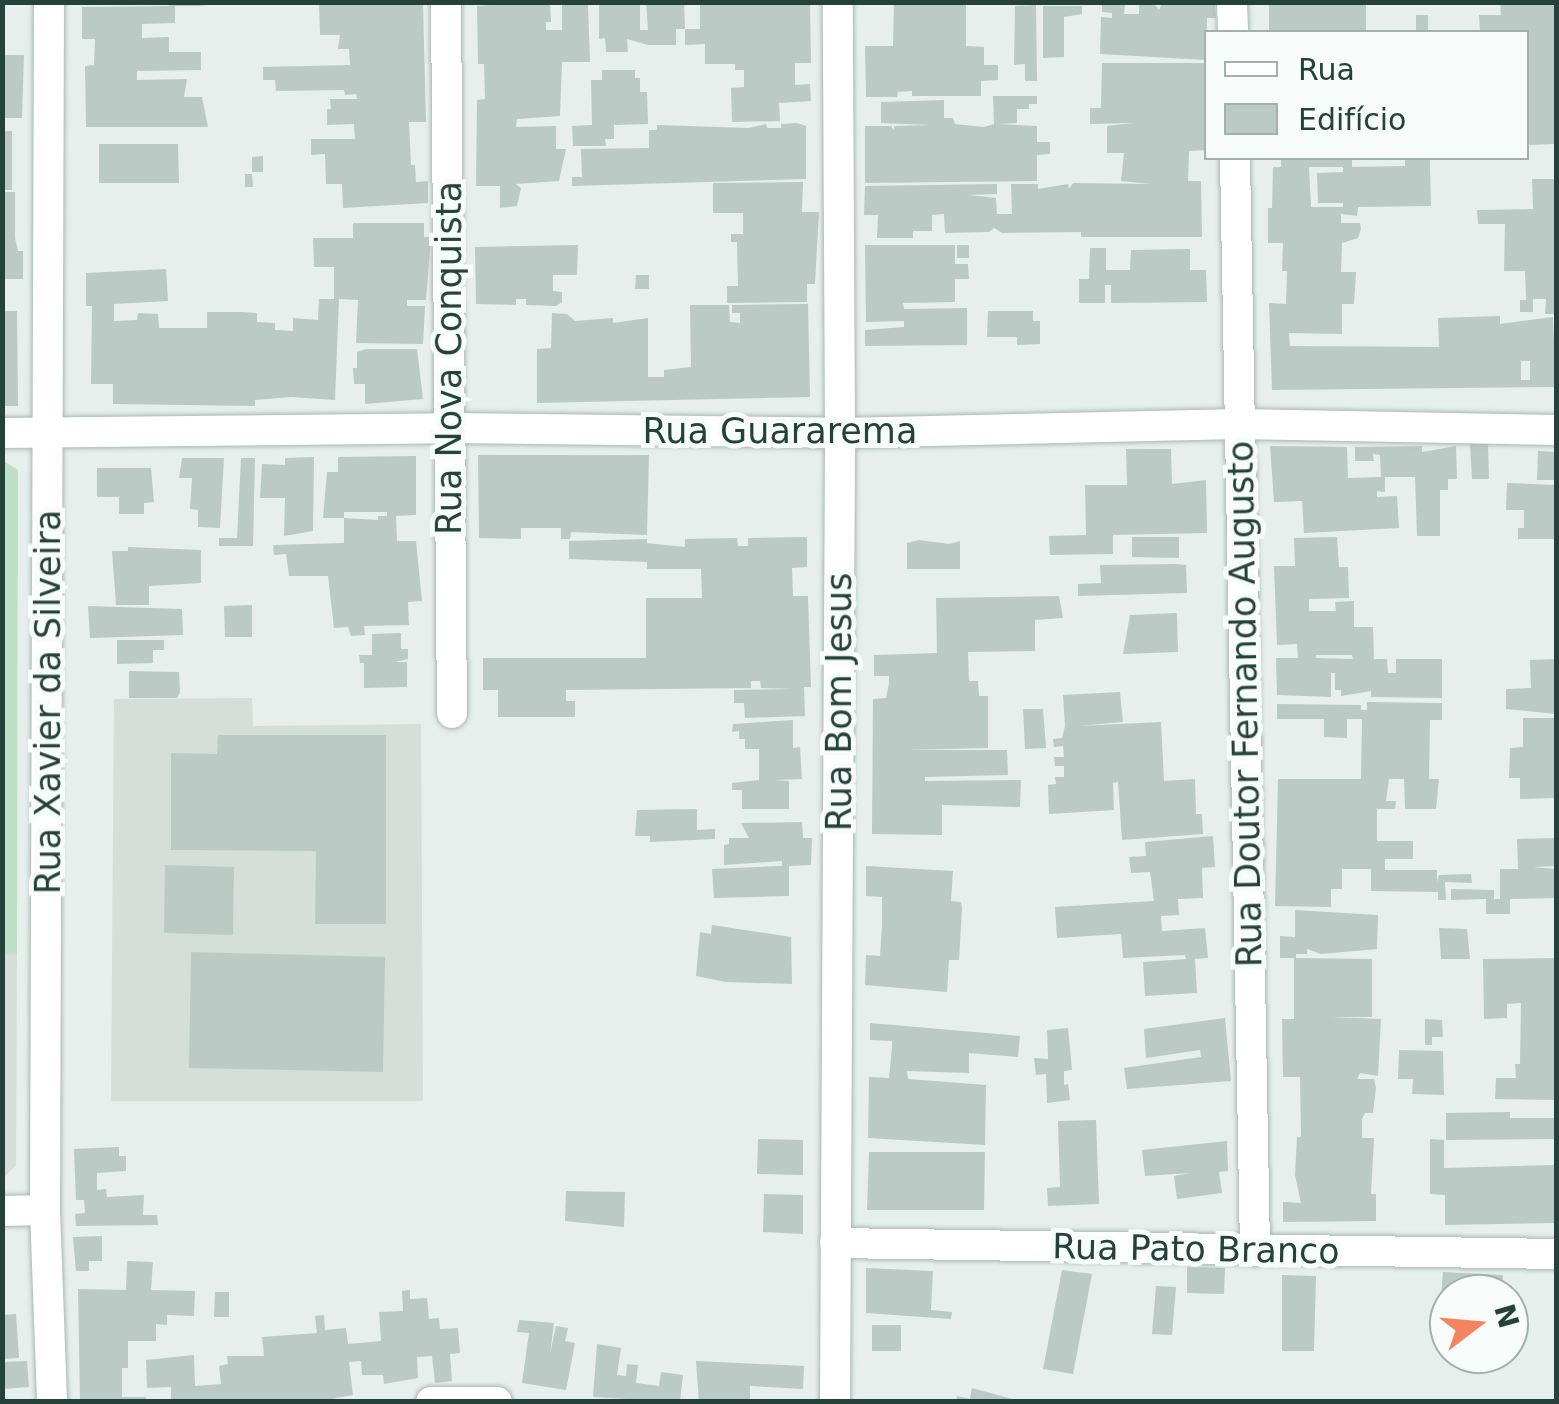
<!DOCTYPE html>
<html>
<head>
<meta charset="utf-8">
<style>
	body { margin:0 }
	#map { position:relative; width:1559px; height:1404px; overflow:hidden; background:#e6efeb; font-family:"DejaVu Sans",sans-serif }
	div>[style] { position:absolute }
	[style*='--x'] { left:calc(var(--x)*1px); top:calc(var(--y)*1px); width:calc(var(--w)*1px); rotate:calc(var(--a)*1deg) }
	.built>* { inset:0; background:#d4dfda }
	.green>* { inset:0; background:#bfe0c8 }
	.building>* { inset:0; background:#bbcac4 }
	.roads { filter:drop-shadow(0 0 2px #a8b8b2) drop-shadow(0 0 2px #a8b8b2) }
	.minor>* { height:30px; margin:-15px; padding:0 15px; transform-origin:15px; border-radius:15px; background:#fff }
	span { translate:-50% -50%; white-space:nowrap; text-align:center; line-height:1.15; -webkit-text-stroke:10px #f7fbf9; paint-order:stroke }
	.street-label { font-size:35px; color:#24423a }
	.frame { position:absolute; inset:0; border:5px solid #24423a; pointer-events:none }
	.legend { position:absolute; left:1204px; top:30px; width:325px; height:130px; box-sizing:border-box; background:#f7fbf9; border:2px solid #a3b1ad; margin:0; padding:12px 18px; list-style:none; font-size:30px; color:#24423a }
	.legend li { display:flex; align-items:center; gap:20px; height:50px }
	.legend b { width:50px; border:2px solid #a3b1ad }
	.north { position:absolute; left:1429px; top:1274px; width:100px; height:100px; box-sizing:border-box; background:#f7fbf9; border:2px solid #a3b1ad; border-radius:50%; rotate:74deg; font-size:28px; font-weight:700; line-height:40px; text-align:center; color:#24423a }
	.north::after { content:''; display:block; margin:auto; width:35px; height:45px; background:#f4845f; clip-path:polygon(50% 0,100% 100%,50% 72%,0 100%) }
</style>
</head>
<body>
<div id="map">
	<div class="built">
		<i style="clip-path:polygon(252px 698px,253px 726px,421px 724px,423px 1101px,111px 1101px,114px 699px)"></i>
		<i style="clip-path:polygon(3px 954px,17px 954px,16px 1166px,3px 1178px)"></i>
	</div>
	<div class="green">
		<i style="clip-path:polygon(2px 460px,18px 470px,17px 954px,3px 954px)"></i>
	</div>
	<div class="building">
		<i style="clip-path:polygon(169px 2px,208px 6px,175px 6px,175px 23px,142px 24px,142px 38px,169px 37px,169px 52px,201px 52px,201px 70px,137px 71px,137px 80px,187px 79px,184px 97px,202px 97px,208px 127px,86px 127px,85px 66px,94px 65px,95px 39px,82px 39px,82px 7px,169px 6px)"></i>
		<i style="clip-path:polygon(319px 2px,423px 4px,426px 122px,409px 122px,411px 165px,415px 165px,416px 182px,428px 181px,428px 203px,343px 208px,342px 184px,326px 184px,325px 154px,311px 155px,311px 139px,355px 139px,354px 124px,327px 125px,327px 109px,331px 109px,330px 99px,357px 99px,356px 94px,345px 95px,344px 90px,276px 91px,275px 80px,263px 80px,263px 67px,350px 65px,349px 49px,338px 49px,340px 35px,320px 35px)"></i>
		<i style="clip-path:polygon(538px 2px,550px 2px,551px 22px,546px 22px,546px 30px,562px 30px,562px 5px,588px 5px,590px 62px,562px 62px,560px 116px,517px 119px,516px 127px,556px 126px,556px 149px,566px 149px,559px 181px,516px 184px,521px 188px,517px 206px,500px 208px,500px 186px,476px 186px,477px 100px,485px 99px,484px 64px,478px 64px,477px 6px)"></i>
		<i style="clip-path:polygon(646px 2px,684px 2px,685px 29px,676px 29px,676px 45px,648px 45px,627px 39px,628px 52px,606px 52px,605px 38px,599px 39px,599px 5px,640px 4px,640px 30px,648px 30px)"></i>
		<i style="clip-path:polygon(810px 2px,811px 63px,795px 63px,795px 85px,810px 84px,811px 101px,779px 103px,780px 121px,732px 122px,731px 88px,744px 87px,744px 70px,735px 70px,735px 64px,705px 64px,705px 44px,685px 45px,685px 29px,700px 29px,700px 3px)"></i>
		<i style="clip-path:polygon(894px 2px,966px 5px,966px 46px,984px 47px,984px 65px,998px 65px,998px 80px,981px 81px,981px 96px,912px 96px,912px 91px,898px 92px,897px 97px,866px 97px,865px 46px,893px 46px)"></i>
		<i style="clip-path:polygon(1269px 2px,1366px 2px,1366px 32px,1269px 32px)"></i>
		<i style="clip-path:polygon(1500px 2px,1556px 2px,1556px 144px,1526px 145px,1526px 32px,1480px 32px,1479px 15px,1501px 15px)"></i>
		<i style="clip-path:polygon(1036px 5px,1037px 81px,1025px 81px,1025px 64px,1014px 65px,1015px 6px)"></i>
		<i style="clip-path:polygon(1102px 5px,1125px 5px,1124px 14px,1139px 14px,1139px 5px,1155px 5px,1159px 10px,1161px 5px,1215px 5px,1216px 18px,1207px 18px,1206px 60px,1100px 54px,1101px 17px,1112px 18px,1112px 13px,1102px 12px)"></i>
		<i style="clip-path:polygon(1043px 6px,1082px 6px,1082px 14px,1064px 17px,1064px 57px,1043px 58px)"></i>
		<i style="clip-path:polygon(1416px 15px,1428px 15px,1428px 31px,1416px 32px)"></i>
		<i style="clip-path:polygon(2px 55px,24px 55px,22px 118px,2px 118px)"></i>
		<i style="clip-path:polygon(1102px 63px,1206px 63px,1206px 150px,1189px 151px,1188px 181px,1201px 181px,1202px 237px,1081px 237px,1081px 232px,1002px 233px,994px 228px,989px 232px,945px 233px,944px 214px,932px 215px,932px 231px,913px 231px,913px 238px,877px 238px,878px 215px,864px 215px,865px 186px,997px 184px,997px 194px,969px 195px,996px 198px,997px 214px,1012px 214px,1011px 184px,1038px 184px,1038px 189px,1068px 184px,1069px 189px,1073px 183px,1151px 184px,1121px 181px,1124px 153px,1107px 153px,1107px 126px,1133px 123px,1090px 124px,1090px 108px,1101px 108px)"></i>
		<i style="clip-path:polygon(602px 70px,635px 70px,635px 78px,640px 78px,640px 92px,647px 92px,648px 124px,614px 125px,614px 139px,605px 139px,606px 146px,573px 146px,572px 126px,592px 125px,591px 80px,602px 80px)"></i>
		<i style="clip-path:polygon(993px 96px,1037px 96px,1037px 104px,1029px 104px,1029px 109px,1017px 109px,1017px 123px,999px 124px,1037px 126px,1037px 142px,1050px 142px,1050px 154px,1037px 155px,1037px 181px,865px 183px,865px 126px,891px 126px,894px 130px,894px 126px,930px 125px,881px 123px,881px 102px,944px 100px,944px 118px,953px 118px,955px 124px,984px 127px,994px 124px)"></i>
		<i style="clip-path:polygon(797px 123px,806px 126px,806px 179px,572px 186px,572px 177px,582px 177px,581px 149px,649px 148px,649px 130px,657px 130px,657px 125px,749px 128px,766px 124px,767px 128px,781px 128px,781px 124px)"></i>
		<i style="clip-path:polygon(2px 131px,12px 131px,12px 190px,2px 190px)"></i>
		<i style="clip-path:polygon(99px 144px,178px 144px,179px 183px,99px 183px)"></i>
		<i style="clip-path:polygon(263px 156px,263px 172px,252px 172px,252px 157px)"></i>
		<i style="clip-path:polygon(evenodd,1281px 158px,1352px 158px,1352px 167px,1405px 166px,1405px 158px,1430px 158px,1430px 166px,1431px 206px,1358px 207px,1357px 216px,1341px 214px,1341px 223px,1360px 223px,1361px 229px,1358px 238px,1342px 243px,1341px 272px,1356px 272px,1354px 304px,1342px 304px,1342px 334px,1289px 333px,1290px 346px,1439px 347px,1438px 318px,1500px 316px,1500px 324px,1553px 317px,1556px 387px,1272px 390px,1269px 303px,1286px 304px,1287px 271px,1282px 271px,1283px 243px,1268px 243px,1268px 208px,1272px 208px,1273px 167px,1281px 167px,1281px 158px,1309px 167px,1343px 167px,1343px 172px,1317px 173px,1318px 203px,1343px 203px,1343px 207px,1311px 207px,1309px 167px,1281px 158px,1521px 361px,1530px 361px,1530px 380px,1521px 380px,1521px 361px)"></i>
		<i style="clip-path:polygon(245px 174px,252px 174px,253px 187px,245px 187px)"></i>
		<i style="clip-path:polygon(1532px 179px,1556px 179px,1555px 314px,1545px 314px,1546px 299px,1533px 299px,1533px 312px,1520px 312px,1520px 300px,1526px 300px,1525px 271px,1504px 271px,1505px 224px,1478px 224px,1477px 210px,1533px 209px)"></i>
		<i style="clip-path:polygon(803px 182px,802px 212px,819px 212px,815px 284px,807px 284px,807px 302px,727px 303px,727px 286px,738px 286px,737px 242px,731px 242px,731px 234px,743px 234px,743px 213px,713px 213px,713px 183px)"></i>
		<i style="clip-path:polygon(2px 192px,15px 192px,15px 238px,18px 251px,23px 251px,23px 279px,2px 279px)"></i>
		<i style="clip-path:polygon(353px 223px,424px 223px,424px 237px,431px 237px,426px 300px,407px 300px,407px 306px,425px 306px,423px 344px,356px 343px,358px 300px,339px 299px,335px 400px,291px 397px,255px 400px,255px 406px,113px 404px,113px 384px,91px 384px,92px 306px,86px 306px,86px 273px,166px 269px,168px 301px,114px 304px,114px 321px,137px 320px,138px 313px,158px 314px,159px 328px,207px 328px,207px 312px,243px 312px,257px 313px,257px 322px,275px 323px,275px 330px,293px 331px,293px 318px,318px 320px,319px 299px,334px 299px,334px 267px,314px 267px,313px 238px,353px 238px)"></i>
		<i style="clip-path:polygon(578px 245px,577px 275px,553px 275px,553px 291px,562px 292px,562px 302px,556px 306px,526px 305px,526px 299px,516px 299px,516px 305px,476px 304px,475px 247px)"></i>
		<i style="clip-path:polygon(865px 245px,955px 245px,955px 264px,968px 264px,969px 279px,955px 279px,955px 302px,903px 303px,904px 309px,967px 308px,967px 345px,865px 346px,865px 330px,904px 327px,904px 321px,866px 322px)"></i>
		<i style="clip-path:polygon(957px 245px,969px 245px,969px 258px,957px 258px)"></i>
		<i style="clip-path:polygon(1090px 248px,1106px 248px,1106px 270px,1130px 270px,1131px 250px,1190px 249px,1190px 270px,1206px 270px,1207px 302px,1111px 303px,1111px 285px,1105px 285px,1105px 303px,1079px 303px,1079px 279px,1089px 279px)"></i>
		<i style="clip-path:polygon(636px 275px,649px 275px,649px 289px,635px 289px)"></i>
		<i style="clip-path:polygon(808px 304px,810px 397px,537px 403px,537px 349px,551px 348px,552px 313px,567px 314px,575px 321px,613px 318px,613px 323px,648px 318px,648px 377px,664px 377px,664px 370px,691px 367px,690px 305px,729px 305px,730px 322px,740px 323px,740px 313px,732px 313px,732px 305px)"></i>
		<i style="clip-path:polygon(2px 311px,17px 311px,18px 406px,2px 406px)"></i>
		<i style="clip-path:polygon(988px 311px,1033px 311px,1033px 321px,1040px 321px,1040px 344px,1017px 345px,1017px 337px,987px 337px)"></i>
		<i style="clip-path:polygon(366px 349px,417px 349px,423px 399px,365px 404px,365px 384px,354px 384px,353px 368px,357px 368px,357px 352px)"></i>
		<i style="clip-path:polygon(1470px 444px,1488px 444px,1489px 479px,1472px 479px)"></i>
		<i style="clip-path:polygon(1270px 446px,1347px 447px,1348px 478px,1381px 477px,1380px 455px,1373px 454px,1374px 461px,1355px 461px,1355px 447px,1422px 446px,1422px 452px,1456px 446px,1457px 479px,1448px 479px,1448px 490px,1440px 490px,1440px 536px,1417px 536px,1415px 477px,1385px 477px,1385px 492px,1377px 491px,1377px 497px,1397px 496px,1399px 528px,1304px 533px,1302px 501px,1274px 502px)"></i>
		<i style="clip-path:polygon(1126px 449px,1171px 449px,1172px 484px,1206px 480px,1207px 533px,1113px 535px,1113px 554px,1050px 555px,1049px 536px,1086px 535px,1085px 485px,1127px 485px)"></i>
		<i style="clip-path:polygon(1538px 451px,1556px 452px,1556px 480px,1537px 480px)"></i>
		<i style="clip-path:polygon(478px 455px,649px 455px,647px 535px,571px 532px,570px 539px,561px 539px,561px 528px,521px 528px,521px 539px,479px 538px)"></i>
		<i style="clip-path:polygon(416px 456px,416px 515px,396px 516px,397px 541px,416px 541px,422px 601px,408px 602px,409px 625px,364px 626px,365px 635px,351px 636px,348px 627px,334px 628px,328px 576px,289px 576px,286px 554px,274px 555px,273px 545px,344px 543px,344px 518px,378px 520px,378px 516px,387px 516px,387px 512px,344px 512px,344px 518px,323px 518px,327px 472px,338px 472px,338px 457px)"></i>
		<i style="clip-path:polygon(314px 457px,313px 531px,284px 536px,285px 498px,260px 498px,262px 464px,285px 465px,285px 458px)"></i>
		<i style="clip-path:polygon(182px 458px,224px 458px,220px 528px,198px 527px,198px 510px,190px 509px,192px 478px,179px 478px)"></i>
		<i style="clip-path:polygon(241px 458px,255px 458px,253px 546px,219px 546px,219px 538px,237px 538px)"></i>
		<i style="clip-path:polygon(97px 468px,151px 468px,154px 502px,144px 503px,144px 514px,119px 514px,119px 497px,97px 497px)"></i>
		<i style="clip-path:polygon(1507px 483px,1556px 485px,1556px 539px,1518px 539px,1518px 528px,1524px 528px,1524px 510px,1506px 510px)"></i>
		<i style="clip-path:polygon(807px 537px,807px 567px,792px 568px,793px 596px,808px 596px,811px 687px,804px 687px,805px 716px,745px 718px,744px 703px,734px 703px,734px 690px,794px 689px,761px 688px,760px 681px,751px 681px,751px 688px,566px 690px,566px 701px,575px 701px,575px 717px,498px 717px,498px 690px,483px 690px,483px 658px,646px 658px,646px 598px,702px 598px,701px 569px,647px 569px,647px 562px,569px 559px,569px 541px,647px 539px,647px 543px,685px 547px,685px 539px,737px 538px,738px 546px,748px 546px,748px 538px)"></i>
		<i style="clip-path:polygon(1132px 537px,1179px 537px,1179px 558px,1132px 557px)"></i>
		<i style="clip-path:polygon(evenodd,1337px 537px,1339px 567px,1348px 567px,1349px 598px,1309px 599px,1309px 611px,1336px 611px,1335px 602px,1354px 601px,1354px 627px,1373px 627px,1374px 659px,1387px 659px,1388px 673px,1396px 673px,1396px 659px,1442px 659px,1442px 698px,1371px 697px,1371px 691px,1341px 696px,1341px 690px,1335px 690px,1335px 673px,1331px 673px,1331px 697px,1277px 695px,1276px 658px,1298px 658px,1297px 644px,1277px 645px,1274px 566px,1295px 566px,1294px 538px,1337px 537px,1316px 655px,1352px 655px,1353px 659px,1316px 658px,1316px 655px)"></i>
		<i style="clip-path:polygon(919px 540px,949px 544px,960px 541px,960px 569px,907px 569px,907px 543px)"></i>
		<i style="clip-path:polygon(128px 547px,201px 550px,201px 583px,149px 586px,149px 605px,116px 605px,112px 551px,128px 551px)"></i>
		<i style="clip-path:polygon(1176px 564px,1186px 565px,1187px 593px,1078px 596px,1078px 584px,1101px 583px,1100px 565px)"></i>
		<i style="clip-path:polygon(1059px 596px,1063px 618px,1035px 620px,1035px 651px,968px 652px,969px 681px,978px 681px,979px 696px,988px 696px,988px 748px,907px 750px,1007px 750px,1008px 775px,925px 777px,925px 781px,1021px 780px,1020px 807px,942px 805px,942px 835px,872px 834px,873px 699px,886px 698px,889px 683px,889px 676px,874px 676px,874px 655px,937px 653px,936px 598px)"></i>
		<i style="clip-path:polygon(252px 605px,252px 637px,225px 637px,224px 606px)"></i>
		<i style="clip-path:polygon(88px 606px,182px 609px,183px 635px,90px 638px)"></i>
		<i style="clip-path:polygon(1177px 613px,1178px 652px,1123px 654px,1130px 615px)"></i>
		<i style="clip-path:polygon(401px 633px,401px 649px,408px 649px,408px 659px,395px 662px,407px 662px,407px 687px,364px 688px,364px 663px,360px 663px,359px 655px,372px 655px,372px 634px)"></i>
		<i style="clip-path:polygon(117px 640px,164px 640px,164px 650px,153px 650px,153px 663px,117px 664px)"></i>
		<i style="clip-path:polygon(1556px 659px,1556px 714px,1506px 709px,1506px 689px,1531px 688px,1530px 660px)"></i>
		<i style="clip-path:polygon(129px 671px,179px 672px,180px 693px,177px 698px,129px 698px)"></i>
		<i style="clip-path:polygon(1120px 692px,1123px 722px,1078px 726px,1161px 722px,1164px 781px,1195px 779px,1196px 814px,1202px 814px,1203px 834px,1122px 840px,1118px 782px,1113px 783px,1114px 810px,1049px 814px,1048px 785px,1056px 784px,1055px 777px,1064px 777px,1064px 766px,1055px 766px,1054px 757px,1064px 757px,1063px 746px,1054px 747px,1053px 739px,1062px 738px,1065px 726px,1063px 695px)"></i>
		<i style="clip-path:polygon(1367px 702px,1442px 703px,1442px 720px,1430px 720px,1429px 779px,1439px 779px,1436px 809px,1405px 809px,1404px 779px,1389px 779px,1386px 801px,1396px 801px,1395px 809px,1377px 809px,1377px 841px,1413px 841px,1413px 859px,1385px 859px,1385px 870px,1437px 870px,1437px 882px,1439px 875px,1471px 874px,1472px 883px,1445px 882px,1446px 900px,1438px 900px,1438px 892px,1371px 891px,1371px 869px,1342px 869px,1342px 889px,1331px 889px,1331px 907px,1275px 906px,1278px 779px,1361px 779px,1362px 719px,1347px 719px,1347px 738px,1324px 737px,1324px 719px,1277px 719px,1277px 704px,1361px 705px,1361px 710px,1367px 710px)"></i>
		<i style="clip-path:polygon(1023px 709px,1043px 709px,1046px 748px,1025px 749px)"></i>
		<i style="clip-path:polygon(1523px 718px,1556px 718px,1556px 798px,1520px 799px,1520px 778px,1509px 778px,1510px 748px,1523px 747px)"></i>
		<i style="clip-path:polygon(793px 720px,793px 748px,800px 747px,802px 779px,774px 780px,789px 781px,789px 809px,742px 809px,742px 790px,732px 790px,732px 783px,759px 780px,759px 749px,745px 749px,745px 739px,739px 739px,739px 731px,732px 732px,733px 724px)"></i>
		<i style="clip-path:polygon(218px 735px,386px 735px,386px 924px,315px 924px,316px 851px,171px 850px,171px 753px,217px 754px)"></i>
		<i style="clip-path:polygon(697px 809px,697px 830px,715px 829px,715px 839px,650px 842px,650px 836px,635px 836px,637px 810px)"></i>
		<i style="clip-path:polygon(802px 822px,803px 838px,812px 838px,811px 865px,789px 866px,789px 896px,714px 898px,712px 869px,782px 866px,782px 861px,724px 865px,724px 845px,729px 844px,729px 838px,749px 838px,741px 823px)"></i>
		<i style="clip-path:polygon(1213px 836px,1215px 867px,1202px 868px,1203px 898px,1178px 899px,1179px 915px,1161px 916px,1162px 931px,1205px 928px,1208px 958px,1195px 959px,1197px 993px,1145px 996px,1143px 962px,1186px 959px,1185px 955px,1123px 958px,1121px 934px,1057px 938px,1055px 907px,1154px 901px,1150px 872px,1131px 873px,1129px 857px,1146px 856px,1145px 842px)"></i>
		<i style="clip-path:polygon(1556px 838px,1556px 866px,1533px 867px,1556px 869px,1556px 898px,1510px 899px,1510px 914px,1486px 914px,1486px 899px,1451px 900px,1451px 889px,1494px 890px,1494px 899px,1500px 899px,1500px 869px,1518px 869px,1517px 839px)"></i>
		<i style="clip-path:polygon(165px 865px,234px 867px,233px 935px,164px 933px)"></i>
		<i style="clip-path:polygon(866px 866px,953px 871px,951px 901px,961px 902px,962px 909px,959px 960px,949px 960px,947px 992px,865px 985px,866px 955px,880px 956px,882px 925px,882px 897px,866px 896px)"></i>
		<i style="clip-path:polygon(1295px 910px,1378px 915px,1377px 949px,1321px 954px,1307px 949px,1307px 954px,1296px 954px,1296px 958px,1280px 958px,1280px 936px,1295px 937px)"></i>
		<i style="clip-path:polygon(712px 925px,791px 937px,792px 984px,726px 982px,696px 976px,700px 932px,711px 934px)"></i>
		<i style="clip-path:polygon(1439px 928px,1467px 929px,1470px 959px,1441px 959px)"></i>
		<i style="clip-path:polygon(191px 952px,385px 957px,383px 1072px,189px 1068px)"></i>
		<i style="clip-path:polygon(1294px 958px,1372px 959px,1372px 1017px,1330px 1017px,1381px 1019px,1378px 1076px,1360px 1073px,1357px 1079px,1374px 1079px,1376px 1088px,1373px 1113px,1365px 1113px,1362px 1119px,1362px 1138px,1374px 1138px,1371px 1194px,1376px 1194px,1376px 1221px,1283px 1222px,1283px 1202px,1301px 1203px,1295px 1175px,1297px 1137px,1301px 1137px,1300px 1077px,1283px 1077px,1282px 1019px,1294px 1019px)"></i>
		<i style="clip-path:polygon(1556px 958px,1556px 1100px,1495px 1099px,1496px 1078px,1516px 1078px,1515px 1064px,1520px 1064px,1521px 1003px,1507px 1004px,1507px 1018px,1484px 1019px,1483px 959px)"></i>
		<i style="clip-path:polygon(1225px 1018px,1231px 1081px,1127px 1089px,1124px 1068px,1201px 1057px,1200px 1050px,1146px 1058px,1144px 1029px)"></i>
		<i style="clip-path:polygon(1425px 1019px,1442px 1020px,1443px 1037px,1432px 1037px,1432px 1045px,1425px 1045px)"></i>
		<i style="clip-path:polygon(870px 1023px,1020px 1036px,1018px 1057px,969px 1053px,969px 1073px,907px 1071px,908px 1079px,986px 1085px,985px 1145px,868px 1138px,869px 1077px,889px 1078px,892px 1047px,892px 1041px,870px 1040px)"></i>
		<i style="clip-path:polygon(1068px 1028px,1072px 1070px,1064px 1071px,1064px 1085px,1068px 1084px,1070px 1100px,1047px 1103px,1046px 1074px,1036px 1075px,1034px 1058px,1048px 1059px,1047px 1030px)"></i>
		<i style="clip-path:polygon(1399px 1050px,1443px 1051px,1444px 1095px,1412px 1094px,1413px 1079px,1398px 1079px)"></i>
		<i style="clip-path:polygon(1510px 1112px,1510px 1118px,1556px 1118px,1556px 1139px,1446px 1140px,1446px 1113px)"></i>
		<i style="clip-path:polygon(1096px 1120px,1099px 1204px,1048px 1206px,1047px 1188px,1060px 1187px,1058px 1121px)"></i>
		<i style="clip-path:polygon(758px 1139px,803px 1140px,803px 1175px,757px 1174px)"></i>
		<i style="clip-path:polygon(1430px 1139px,1444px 1140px,1444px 1168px,1556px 1165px,1556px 1223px,1445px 1225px,1445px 1195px,1430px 1194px)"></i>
		<i style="clip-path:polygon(1227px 1141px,1228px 1171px,1219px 1172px,1222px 1193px,1177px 1199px,1174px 1176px,1190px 1173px,1145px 1176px,1142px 1150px)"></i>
		<i style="clip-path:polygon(119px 1147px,119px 1156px,126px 1156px,126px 1171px,97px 1173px,97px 1190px,106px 1189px,107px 1197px,144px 1195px,143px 1215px,157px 1215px,158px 1225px,76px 1226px,75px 1214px,85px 1213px,84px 1200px,76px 1200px,74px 1149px)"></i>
		<i style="clip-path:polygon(869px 1152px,985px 1152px,984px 1210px,867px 1210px)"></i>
		<i style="clip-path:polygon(566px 1191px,625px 1192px,624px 1227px,565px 1221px)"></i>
		<i style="clip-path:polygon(764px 1194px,803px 1195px,803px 1234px,763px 1232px)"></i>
		<i style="clip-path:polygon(102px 1236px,102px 1261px,89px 1261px,89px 1271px,76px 1271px,73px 1237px)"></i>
		<i style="clip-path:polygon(127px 1261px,153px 1262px,151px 1290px,195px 1291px,194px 1316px,167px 1315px,167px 1325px,156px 1324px,156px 1341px,128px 1341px,128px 1368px,122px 1368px,122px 1397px,146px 1397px,147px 1402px,80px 1402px,78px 1289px,126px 1290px)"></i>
		<i style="clip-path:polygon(1187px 1267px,1225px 1268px,1224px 1294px,1187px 1293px)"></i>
		<i style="clip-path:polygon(866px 1268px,933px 1271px,931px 1310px,952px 1312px,951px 1319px,866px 1313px)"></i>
		<i style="clip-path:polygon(1062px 1270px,1092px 1274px,1073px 1374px,1043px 1369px)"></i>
		<i style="clip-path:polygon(1443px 1272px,1503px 1275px,1502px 1294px,1449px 1294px,1449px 1344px,1437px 1344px)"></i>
		<i style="clip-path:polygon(1282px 1275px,1316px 1276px,1314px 1351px,1282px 1351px)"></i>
		<i style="clip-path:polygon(1156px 1286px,1176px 1287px,1172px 1335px,1152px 1334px)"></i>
		<i style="clip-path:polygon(410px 1290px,410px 1299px,427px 1298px,429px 1319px,439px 1318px,440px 1329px,458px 1328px,460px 1353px,450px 1354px,452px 1381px,435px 1383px,432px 1356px,417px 1357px,418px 1378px,384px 1384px,383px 1375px,362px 1375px,361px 1361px,349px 1362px,353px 1395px,315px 1402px,171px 1402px,171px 1387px,147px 1388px,146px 1360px,194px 1355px,195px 1386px,221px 1384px,219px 1366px,228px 1364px,227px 1356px,264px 1356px,262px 1337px,317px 1333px,315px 1316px,324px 1315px,325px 1330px,346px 1328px,348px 1344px,381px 1341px,379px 1312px,403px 1311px,402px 1291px)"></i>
		<i style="clip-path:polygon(215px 1292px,229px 1292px,229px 1317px,214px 1317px)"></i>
		<i style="clip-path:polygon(16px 1314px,19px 1358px,2px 1359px,2px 1315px)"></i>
		<i style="clip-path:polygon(519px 1320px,554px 1323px,550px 1354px,556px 1326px,568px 1328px,565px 1341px,575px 1343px,566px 1390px,522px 1383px,529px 1333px,517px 1332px)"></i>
		<i style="clip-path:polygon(872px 1325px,901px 1325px,901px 1351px,872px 1351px)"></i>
		<i style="clip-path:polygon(597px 1344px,621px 1348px,617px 1375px,626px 1376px,627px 1364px,638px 1365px,636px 1383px,659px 1386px,661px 1372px,683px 1375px,680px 1402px,593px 1397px)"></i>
		<i style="clip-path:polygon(27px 1361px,29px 1387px,2px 1389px,2px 1362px)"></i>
		<i style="clip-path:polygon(696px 1361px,804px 1366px,803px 1389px,750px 1386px,750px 1402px,699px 1402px)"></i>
		<i style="clip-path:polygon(972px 1388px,1016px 1400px,1016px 1402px,956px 1402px,957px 1396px,970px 1399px)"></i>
	</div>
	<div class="roads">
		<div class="minor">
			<i style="--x:49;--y:2;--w:1208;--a:90.19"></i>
			<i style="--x:45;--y:1210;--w:192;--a:87.9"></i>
			<i style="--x:446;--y:2;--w:711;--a:89.52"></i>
			<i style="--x:1232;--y:2;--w:30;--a:88"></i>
			<i style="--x:1235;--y:158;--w:1093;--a:88.95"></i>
			<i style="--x:2;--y:433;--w:448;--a:-0.6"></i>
			<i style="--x:450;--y:428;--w:390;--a:0.7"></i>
			<i style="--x:840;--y:433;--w:399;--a:-1.3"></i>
			<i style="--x:1239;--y:424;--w:317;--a:1.1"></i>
			<i style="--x:2;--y:1211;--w:43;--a:-1.3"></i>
			<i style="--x:835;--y:1243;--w:721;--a:0.87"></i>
			<i style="--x:431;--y:1402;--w:66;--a:0"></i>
			<i style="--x:835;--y:1402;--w:969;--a:-89.7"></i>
			<i style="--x:840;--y:433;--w:431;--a:-90.3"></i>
		</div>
	</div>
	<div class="street-label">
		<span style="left:449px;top:358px;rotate:-90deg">Rua Nova Conquista</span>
		<span style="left:780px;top:431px">Rua Guararema</span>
		<span style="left:48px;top:702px;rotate:-90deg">Rua Xavier da Silveira</span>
		<span style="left:839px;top:702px;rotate:-90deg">Rua Bom Jesus</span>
		<span style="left:1245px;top:704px;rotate:-91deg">Rua Doutor Fernando Augusto</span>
		<span style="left:1196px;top:1249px;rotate:1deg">Rua Pato Branco</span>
	</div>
	<div class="frame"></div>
	<ul class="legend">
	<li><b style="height:12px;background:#fff"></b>Rua</li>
	<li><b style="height:28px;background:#bbcac4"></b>Edifício</li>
	</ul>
	<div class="north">N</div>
</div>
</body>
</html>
